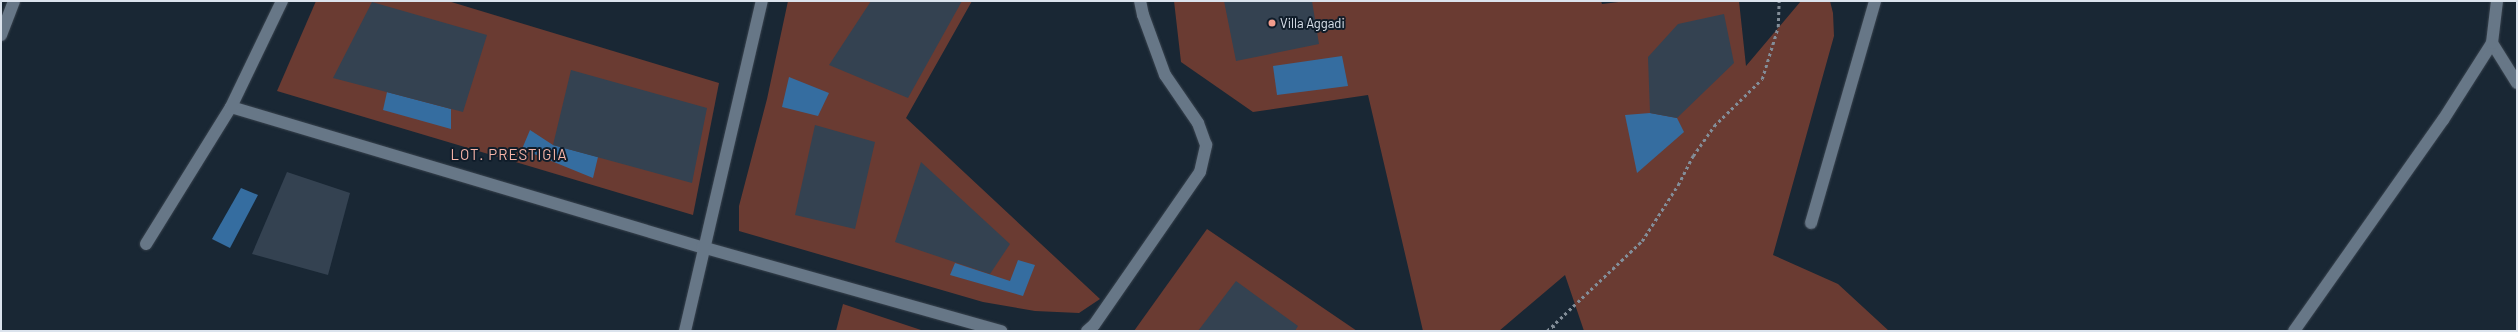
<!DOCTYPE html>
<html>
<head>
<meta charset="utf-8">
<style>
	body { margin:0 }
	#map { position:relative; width:2518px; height:332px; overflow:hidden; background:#192734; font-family:Barlow,sans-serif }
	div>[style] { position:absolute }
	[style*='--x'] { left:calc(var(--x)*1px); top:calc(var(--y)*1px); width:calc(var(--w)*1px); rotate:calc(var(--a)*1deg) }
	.green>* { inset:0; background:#6a3b32 }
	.water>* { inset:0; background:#356da0 }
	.building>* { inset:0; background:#344251 }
	.path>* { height:2.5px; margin-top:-1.25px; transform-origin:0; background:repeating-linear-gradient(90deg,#838e99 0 3px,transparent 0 6px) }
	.roads { filter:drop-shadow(0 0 1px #38424d) drop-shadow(0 0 1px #38424d) }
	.street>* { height:12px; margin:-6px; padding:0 6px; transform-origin:6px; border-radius:6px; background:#677787 }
	.dots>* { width:11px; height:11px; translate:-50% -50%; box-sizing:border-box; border:2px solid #101d2a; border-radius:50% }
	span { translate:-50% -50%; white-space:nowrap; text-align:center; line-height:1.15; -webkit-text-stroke:4px #101d2a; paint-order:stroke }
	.poi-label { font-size:13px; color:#dbe3ed }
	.left { translate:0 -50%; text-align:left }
	.quarter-label { font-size:15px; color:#f8b5a8; letter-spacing:1px }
	.frame { position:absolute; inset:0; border:2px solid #dbe3ed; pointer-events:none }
</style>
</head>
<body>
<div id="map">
	<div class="green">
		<i style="clip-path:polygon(316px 1px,448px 1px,719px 83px,693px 215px,277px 91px)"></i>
		<i style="clip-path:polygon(788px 1px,972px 1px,906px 118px,1100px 299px,1079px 313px,1035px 311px,983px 302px,739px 231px,739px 206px,767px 99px)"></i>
		<i style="clip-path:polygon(1174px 1px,1601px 1px,1602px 4px,1627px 1px,1739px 1px,1746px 66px,1801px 1px,1830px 1px,1833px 13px,1834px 36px,1773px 255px,1838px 284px,1889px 331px,1584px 331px,1565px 275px,1499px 331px,1423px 331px,1368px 95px,1253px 112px,1181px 62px)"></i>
		<i style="clip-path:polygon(1207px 229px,1357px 331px,1134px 331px)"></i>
		<i style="clip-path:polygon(843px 304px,924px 331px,836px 331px)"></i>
	</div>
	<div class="water">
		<i style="clip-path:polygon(1342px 56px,1348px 86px,1277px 95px,1273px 66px)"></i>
		<i style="clip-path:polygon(789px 77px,829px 93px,818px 116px,782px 107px)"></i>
		<i style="clip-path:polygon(387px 92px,451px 109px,451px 129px,383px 110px)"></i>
		<i style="clip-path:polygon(1650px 113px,1677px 118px,1684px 132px,1637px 173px,1625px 115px)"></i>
		<i style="clip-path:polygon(530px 130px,553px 145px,598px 157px,593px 178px,522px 149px)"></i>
		<i style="clip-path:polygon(241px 188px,258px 195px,230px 248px,212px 239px)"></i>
		<i style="clip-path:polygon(1018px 260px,1035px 265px,1023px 296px,950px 275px,955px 263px,1010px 281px)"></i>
	</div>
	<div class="building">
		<i style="clip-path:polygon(871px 1px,962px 1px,908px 98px,829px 65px)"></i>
		<i style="clip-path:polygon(1224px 1px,1312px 1px,1319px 44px,1236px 61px)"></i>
		<i style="clip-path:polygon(372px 2px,487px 35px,463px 112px,333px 78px)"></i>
		<i style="clip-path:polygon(1724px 14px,1734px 63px,1677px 118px,1650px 113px,1648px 57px,1678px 24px)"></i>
		<i style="clip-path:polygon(571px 70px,707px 108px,692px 183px,553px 145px)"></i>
		<i style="clip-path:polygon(815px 125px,875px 142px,855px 229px,795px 215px)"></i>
		<i style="clip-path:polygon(921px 162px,1010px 244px,990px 274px,895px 242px)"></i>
		<i style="clip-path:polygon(287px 172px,350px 193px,328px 275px,252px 254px)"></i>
		<i style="clip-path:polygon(1236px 281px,1298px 326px,1295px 331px,1198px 331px)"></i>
	</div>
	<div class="path">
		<i style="--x:1553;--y:325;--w:6;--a:72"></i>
		<i style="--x:1547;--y:331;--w:131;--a:-43.5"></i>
		<i style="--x:1642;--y:241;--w:67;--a:-57.3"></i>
		<i style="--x:1678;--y:185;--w:33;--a:-63"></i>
		<i style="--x:1693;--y:156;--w:37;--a:-55"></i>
		<i style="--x:1714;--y:126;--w:67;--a:-44.4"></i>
		<i style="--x:1762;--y:79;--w:54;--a:-72.9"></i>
		<i style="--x:1778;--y:27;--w:26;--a:-88"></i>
	</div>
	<div class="roads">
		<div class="street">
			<i style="--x:1;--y:35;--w:36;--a:-69"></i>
			<i style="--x:2492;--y:43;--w:47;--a:58"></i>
			<i style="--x:231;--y:107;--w:491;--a:16.6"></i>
			<i style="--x:702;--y:247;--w:311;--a:15.7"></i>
			<i style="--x:1811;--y:223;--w:231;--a:-73.9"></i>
			<i style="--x:146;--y:244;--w:161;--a:-58.2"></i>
			<i style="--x:231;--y:107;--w:118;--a:-64.3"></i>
			<i style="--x:685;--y:331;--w:339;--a:-76.9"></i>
			<i style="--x:1087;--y:331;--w:9;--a:-41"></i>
			<i style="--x:1094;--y:325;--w:186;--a:-55.3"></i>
			<i style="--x:1200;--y:172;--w:28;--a:-77"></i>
			<i style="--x:1206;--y:145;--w:23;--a:-110"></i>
			<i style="--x:1198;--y:123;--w:58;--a:-124.5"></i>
			<i style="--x:1165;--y:75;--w:64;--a:-110.1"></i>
			<i style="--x:1143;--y:15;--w:14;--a:-102"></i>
			<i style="--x:2294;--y:331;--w:258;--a:-54.8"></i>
			<i style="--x:2443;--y:120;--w:91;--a:-57.5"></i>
			<i style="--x:2492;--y:43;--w:42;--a:-83.2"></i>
		</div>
	</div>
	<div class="dots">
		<i style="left:1272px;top:23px;background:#f49d8c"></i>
	</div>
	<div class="poi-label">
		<span class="left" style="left:1280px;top:23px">Villa Aggadi</span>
	</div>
	<div class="quarter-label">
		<span style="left:509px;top:155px">LOT. PRESTIGIA</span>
	</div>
	<div class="frame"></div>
</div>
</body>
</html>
